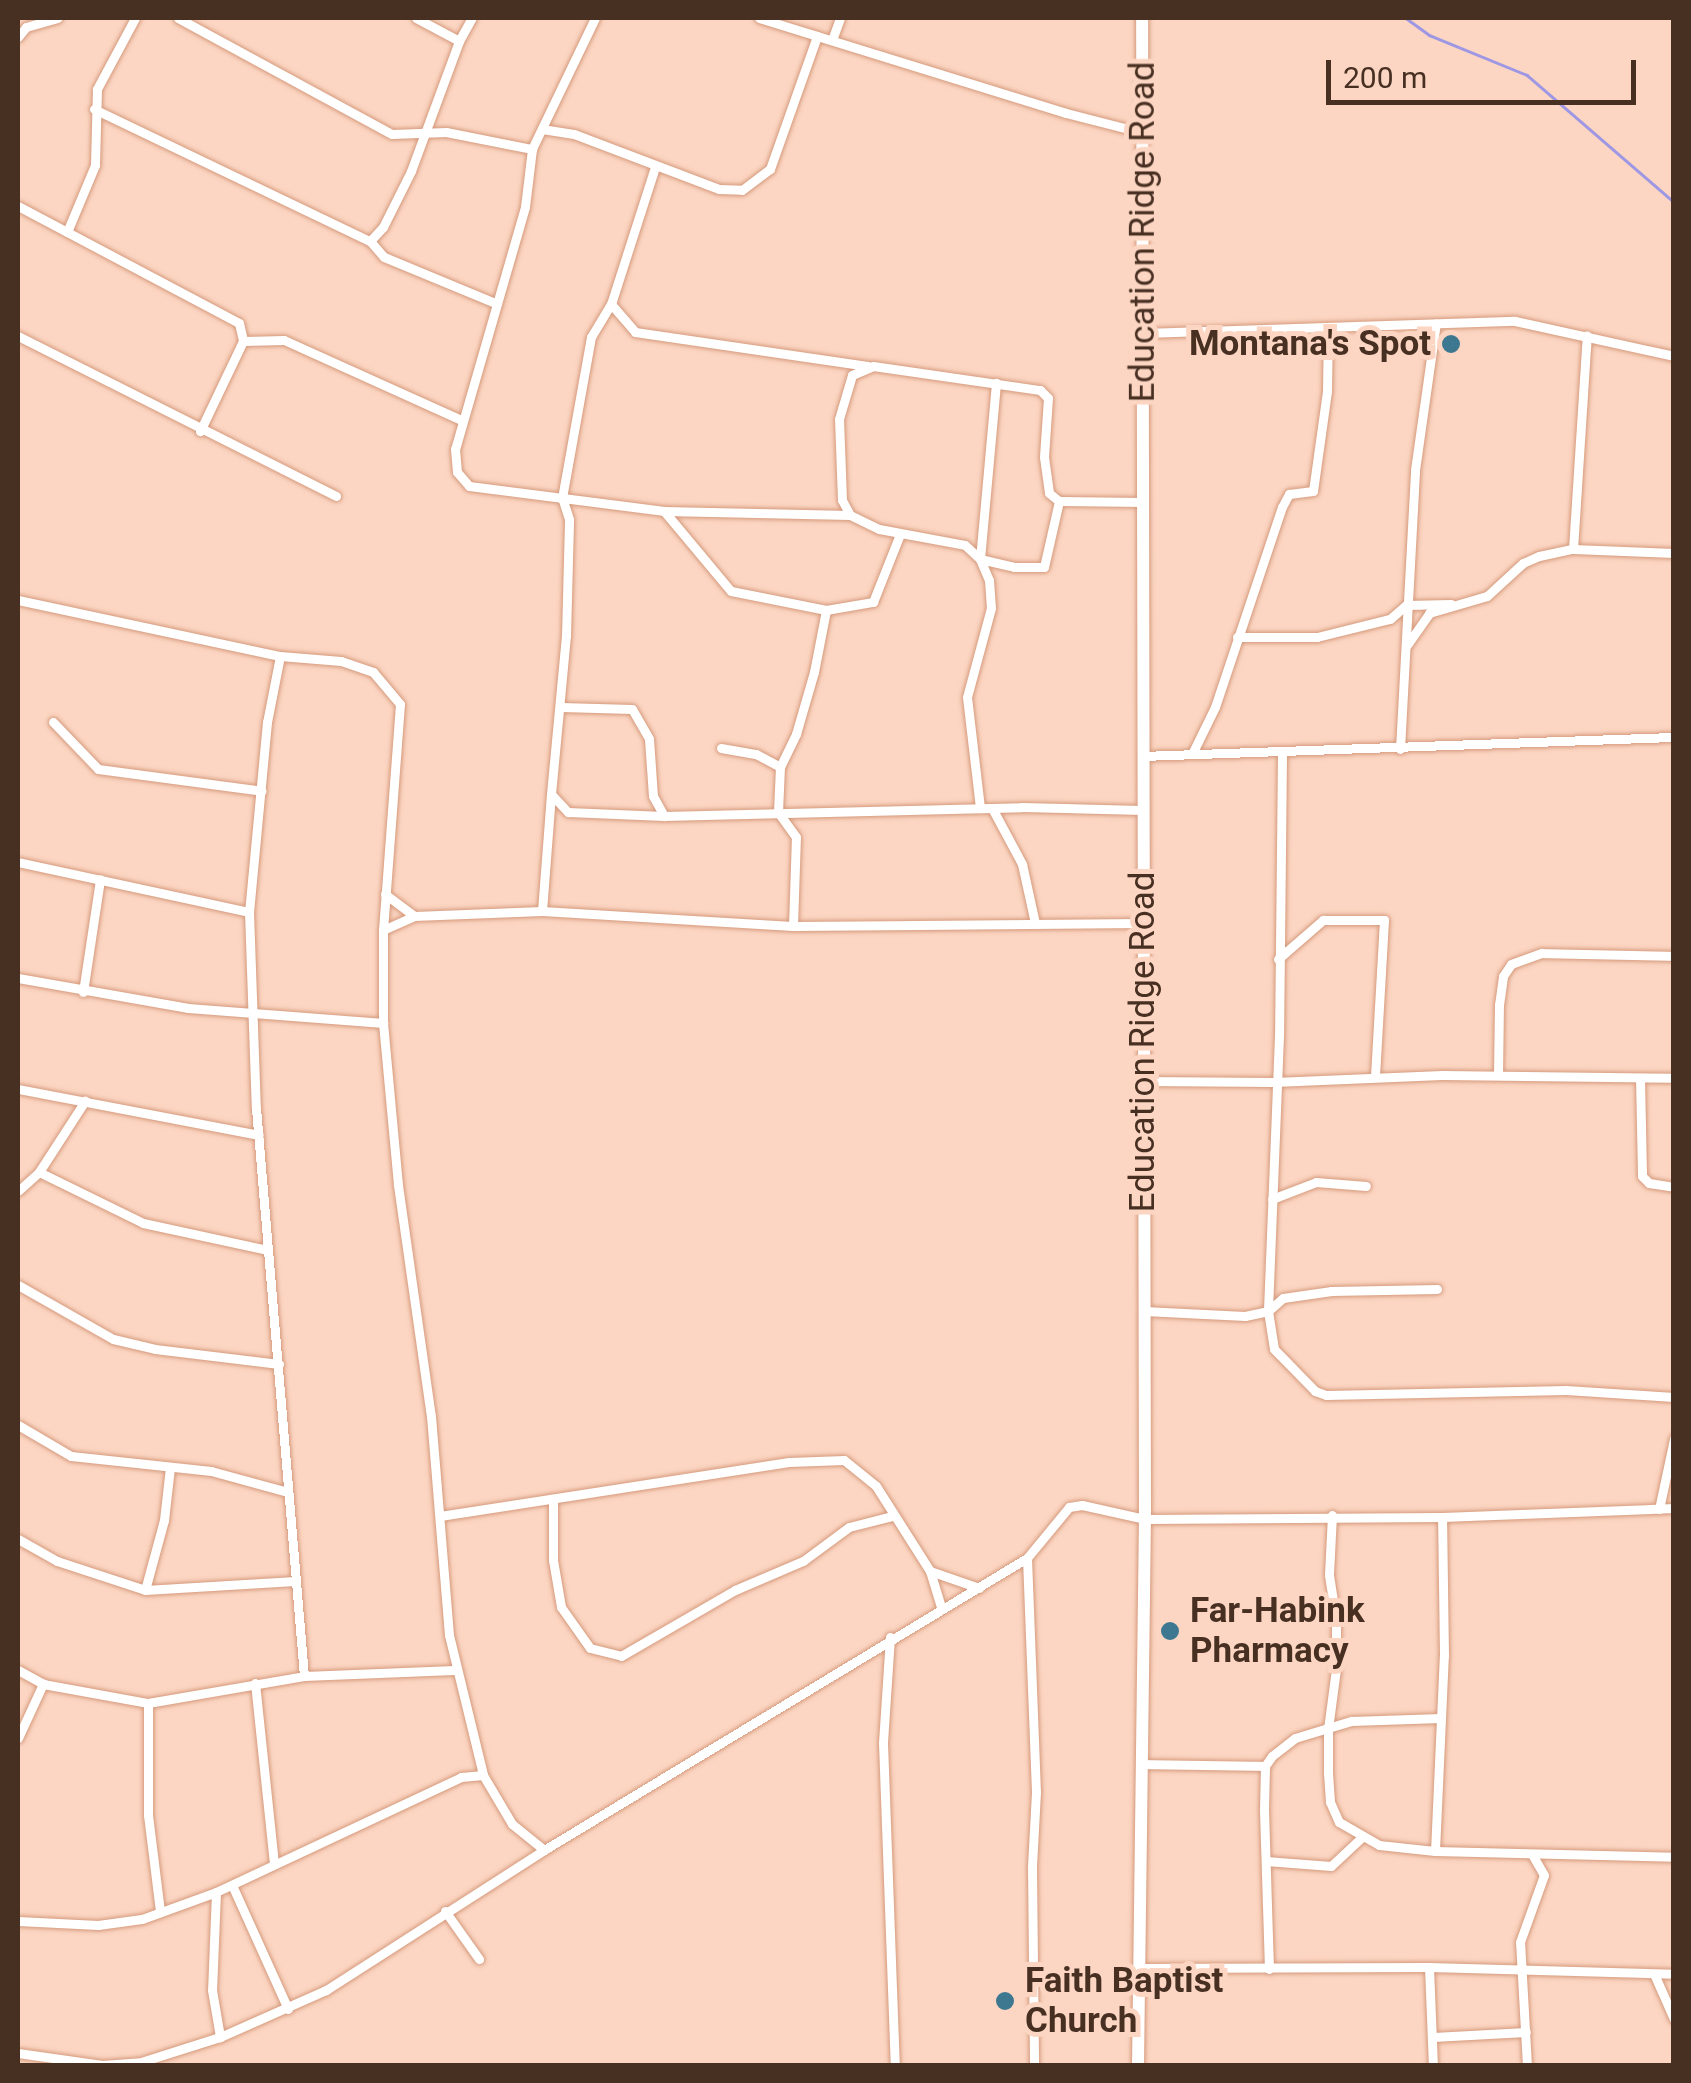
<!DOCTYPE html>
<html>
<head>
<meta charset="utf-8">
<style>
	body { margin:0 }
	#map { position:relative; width:1691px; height:2083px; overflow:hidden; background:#fcd6c3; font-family:Roboto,sans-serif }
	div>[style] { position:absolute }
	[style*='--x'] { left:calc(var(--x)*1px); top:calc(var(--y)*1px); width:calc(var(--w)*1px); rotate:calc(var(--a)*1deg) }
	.stream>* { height:2.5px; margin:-1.25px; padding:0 1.25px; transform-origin:1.25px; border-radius:1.25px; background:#9e97e3 }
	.roads { filter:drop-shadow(0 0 2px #d59a7c) drop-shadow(0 0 2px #d59a7c) }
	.street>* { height:9px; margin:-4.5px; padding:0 4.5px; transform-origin:4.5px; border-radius:4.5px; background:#fff }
	.secondary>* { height:12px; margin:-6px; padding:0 6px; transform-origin:6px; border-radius:6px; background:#fff }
	.dots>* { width:28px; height:28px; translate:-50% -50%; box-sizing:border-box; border:5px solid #fcd6c3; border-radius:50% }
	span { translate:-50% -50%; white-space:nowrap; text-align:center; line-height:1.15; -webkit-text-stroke:10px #fcd6c3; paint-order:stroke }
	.street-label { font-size:35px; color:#472f22 }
	.poi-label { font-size:35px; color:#472f22; font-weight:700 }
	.right { translate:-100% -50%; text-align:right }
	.left { translate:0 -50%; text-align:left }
	.frame { position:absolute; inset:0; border:20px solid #472f22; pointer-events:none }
	.scale { position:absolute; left:1326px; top:60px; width:310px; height:45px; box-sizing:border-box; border:5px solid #472f22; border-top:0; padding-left:12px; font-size:30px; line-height:35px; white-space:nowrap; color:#472f22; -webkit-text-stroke:8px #fcd6c3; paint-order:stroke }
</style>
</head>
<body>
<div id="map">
	<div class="stream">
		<i style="--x:1406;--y:18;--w:29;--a:36"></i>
		<i style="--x:1429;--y:35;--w:106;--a:22.2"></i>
		<i style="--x:1527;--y:75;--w:194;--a:40.8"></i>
	</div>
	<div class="roads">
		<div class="street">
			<i style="--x:178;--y:18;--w:243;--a:28.5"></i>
			<i style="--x:392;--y:134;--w:54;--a:-2.1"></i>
			<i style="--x:446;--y:132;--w:88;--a:11.2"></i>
			<i style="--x:416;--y:18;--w:49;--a:28.1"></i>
			<i style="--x:459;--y:41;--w:26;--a:-61"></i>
			<i style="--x:595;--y:18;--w:145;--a:115.7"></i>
			<i style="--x:532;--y:149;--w:58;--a:96.9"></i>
			<i style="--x:525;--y:207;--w:252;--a:106.1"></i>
			<i style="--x:455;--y:449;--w:23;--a:85"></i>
			<i style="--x:457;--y:472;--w:18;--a:49"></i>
			<i style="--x:469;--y:486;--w:197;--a:7.3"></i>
			<i style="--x:664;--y:511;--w:186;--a:1.2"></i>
			<i style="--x:850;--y:515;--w:32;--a:26"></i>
			<i style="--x:879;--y:529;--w:87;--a:10.5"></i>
			<i style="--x:965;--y:545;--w:21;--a:43"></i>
			<i style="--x:980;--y:559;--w:23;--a:67"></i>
			<i style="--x:989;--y:580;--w:28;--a:86"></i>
			<i style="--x:991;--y:608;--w:92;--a:105.1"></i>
			<i style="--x:967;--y:697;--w:112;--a:83.3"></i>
			<i style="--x:759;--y:18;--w:321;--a:17.2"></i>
			<i style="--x:1066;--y:113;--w:81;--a:14.4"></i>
			<i style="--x:18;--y:37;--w:13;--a:-51"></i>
			<i style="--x:26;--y:27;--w:33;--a:-16"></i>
			<i style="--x:832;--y:40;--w:23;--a:-70"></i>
			<i style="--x:94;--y:109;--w:306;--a:25.6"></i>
			<i style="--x:370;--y:241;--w:21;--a:49"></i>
			<i style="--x:384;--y:257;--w:120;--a:22.5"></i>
			<i style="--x:542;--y:129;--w:32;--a:9"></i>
			<i style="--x:574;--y:134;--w:155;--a:20.8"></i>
			<i style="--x:719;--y:189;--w:23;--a:2"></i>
			<i style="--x:742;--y:190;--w:35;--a:-37"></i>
			<i style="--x:770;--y:169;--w:141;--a:-70.5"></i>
			<i style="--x:18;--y:206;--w:250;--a:27.9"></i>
			<i style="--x:239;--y:323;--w:18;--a:77"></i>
			<i style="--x:243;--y:341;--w:100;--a:115.5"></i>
			<i style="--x:67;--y:232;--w:73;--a:-67.3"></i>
			<i style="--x:95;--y:165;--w:76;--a:-88.5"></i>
			<i style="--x:97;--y:89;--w:81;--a:-61.8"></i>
			<i style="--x:370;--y:241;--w:19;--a:-47"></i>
			<i style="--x:383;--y:227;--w:63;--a:-63.4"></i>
			<i style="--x:411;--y:171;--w:139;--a:-69.7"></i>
			<i style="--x:611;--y:304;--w:37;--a:49"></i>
			<i style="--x:635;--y:332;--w:235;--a:8.3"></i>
			<i style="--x:1144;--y:333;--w:371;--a:-1.9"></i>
			<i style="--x:1515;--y:321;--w:163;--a:12.4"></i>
			<i style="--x:18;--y:336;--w:356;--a:26.7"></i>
			<i style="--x:243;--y:341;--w:41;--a:-1.4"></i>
			<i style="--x:284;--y:340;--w:196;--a:24.3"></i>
			<i style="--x:664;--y:511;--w:104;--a:50.1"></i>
			<i style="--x:731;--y:591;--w:97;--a:11.3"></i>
			<i style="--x:826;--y:610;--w:48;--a:-9.7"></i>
			<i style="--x:873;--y:602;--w:73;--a:-68.3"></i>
			<i style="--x:850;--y:515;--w:17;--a:-118"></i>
			<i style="--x:842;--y:500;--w:81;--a:-92.1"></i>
			<i style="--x:839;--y:419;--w:46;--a:-73.5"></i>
			<i style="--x:852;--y:375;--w:23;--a:-23"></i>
			<i style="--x:873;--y:366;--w:169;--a:8.2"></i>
			<i style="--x:1040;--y:390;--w:11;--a:45"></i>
			<i style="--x:1048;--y:398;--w:59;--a:93.9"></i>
			<i style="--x:1044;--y:457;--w:36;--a:82"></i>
			<i style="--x:1049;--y:493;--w:13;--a:39"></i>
			<i style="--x:1059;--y:501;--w:85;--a:0.7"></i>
			<i style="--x:1573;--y:549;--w:214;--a:-86.3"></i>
			<i style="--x:980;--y:559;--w:177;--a:-84.8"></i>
			<i style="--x:980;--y:559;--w:35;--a:13"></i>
			<i style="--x:1014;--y:567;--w:30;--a:0"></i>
			<i style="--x:1044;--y:567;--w:68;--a:-77.2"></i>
			<i style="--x:18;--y:600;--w:268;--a:12.1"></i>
			<i style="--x:280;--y:656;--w:61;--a:4.7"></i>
			<i style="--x:341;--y:661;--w:34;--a:19"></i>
			<i style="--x:373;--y:672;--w:42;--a:49.8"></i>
			<i style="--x:400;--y:704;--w:227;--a:94.3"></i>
			<i style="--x:383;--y:930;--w:93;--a:90"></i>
			<i style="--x:383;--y:1023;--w:163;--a:84.7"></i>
			<i style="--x:398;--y:1185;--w:233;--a:81.9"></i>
			<i style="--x:431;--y:1416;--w:220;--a:85.3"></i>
			<i style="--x:449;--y:1635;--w:144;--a:76.3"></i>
			<i style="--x:483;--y:1775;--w:57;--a:59.4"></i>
			<i style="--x:512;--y:1824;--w:41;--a:39.1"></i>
			<i style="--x:1237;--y:637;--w:80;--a:0"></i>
			<i style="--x:1317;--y:637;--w:75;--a:-13.9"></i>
			<i style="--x:1390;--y:619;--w:21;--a:-41"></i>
			<i style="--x:1406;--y:605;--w:45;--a:-1.3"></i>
			<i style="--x:1407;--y:645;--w:39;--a:-55"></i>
			<i style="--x:1429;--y:613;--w:60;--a:-16.3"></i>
			<i style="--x:1487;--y:596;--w:49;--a:-42.5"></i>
			<i style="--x:1523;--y:563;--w:17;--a:-24"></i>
			<i style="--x:1539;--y:556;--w:35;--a:-12"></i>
			<i style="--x:1573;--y:549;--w:101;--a:2.3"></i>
			<i style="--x:280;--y:656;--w:67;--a:101.1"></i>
			<i style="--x:267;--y:722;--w:191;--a:95.4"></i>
			<i style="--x:249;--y:912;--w:196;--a:88"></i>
			<i style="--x:256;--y:1108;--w:570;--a:85.17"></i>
			<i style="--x:561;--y:707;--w:71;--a:1.6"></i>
			<i style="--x:632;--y:709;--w:34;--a:60"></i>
			<i style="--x:649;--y:739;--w:57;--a:86"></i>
			<i style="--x:653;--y:796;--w:23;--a:61"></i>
			<i style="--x:53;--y:722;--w:65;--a:46.2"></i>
			<i style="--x:98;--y:769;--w:165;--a:7.6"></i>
			<i style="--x:721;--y:748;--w:36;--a:10"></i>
			<i style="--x:756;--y:754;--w:27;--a:28"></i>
			<i style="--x:1400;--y:749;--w:279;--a:-86.9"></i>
			<i style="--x:1415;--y:470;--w:148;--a:-81.9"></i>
			<i style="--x:1192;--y:754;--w:52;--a:-63.9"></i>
			<i style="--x:1215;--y:707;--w:211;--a:-71.5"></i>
			<i style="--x:1282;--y:507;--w:15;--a:-62"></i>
			<i style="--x:1289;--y:494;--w:24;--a:-7"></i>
			<i style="--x:1313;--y:491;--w:101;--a:-82"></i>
			<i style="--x:1327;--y:391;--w:64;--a:-89.1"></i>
			<i style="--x:1282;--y:755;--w:281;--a:90.6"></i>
			<i style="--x:1279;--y:1036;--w:275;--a:92.3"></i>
			<i style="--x:1268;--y:1311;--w:38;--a:81"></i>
			<i style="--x:1274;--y:1349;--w:59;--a:45.7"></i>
			<i style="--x:1315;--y:1391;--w:12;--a:20"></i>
			<i style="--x:1326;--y:1395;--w:240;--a:-1.2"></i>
			<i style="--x:1566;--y:1390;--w:108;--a:3.7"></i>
			<i style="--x:1142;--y:756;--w:532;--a:-2.05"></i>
			<i style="--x:551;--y:794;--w:159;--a:-84.6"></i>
			<i style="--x:566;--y:636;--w:117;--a:-88.5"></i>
			<i style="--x:569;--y:519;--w:22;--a:-108"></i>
			<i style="--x:562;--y:498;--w:164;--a:-79.8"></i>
			<i style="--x:591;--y:337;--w:39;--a:-59"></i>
			<i style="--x:611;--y:304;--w:144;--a:-72.2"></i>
			<i style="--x:992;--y:808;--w:64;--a:61.8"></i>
			<i style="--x:1022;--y:864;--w:60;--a:77.6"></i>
			<i style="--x:18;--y:862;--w:236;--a:12.2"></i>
			<i style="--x:385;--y:894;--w:36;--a:37"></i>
			<i style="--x:542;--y:911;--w:117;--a:-85.6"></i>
			<i style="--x:551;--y:794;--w:25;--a:47"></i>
			<i style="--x:568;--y:812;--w:96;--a:2.4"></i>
			<i style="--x:664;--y:816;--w:358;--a:-1.4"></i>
			<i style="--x:1022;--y:807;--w:120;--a:1.4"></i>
			<i style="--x:793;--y:926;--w:89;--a:-88.1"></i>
			<i style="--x:796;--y:837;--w:31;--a:-126"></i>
			<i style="--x:778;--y:812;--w:45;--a:-87.5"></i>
			<i style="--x:780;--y:767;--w:37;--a:-64"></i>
			<i style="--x:796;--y:734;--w:65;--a:-73.8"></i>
			<i style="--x:814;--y:672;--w:63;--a:-79"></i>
			<i style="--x:383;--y:930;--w:34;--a:-24"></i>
			<i style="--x:414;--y:916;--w:128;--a:-2.2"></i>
			<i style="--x:542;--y:911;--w:251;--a:3.4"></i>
			<i style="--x:793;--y:926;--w:349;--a:-0.5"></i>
			<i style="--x:1278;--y:959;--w:60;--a:-40.9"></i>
			<i style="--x:1323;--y:920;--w:61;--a:0"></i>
			<i style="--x:1384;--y:920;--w:156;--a:93.3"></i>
			<i style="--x:18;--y:978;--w:173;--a:10"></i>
			<i style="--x:188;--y:1008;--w:196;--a:4.4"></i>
			<i style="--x:83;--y:992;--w:114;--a:-81.4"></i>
			<i style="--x:1498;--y:1075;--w:70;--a:-89.2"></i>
			<i style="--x:1499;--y:1005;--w:29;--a:-82"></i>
			<i style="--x:1503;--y:976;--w:14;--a:-56"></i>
			<i style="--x:1511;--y:964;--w:33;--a:-20"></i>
			<i style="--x:1542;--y:953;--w:132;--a:1.3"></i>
			<i style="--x:1640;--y:1078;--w:98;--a:88.8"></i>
			<i style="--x:1642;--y:1176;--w:10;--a:45"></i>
			<i style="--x:1649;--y:1183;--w:25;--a:9"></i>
			<i style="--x:1142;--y:1081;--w:132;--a:0.4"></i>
			<i style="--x:1274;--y:1082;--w:168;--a:-2.4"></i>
			<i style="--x:1442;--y:1075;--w:232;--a:0.7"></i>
			<i style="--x:18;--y:1089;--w:245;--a:10.8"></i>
			<i style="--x:39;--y:1172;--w:116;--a:26.1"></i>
			<i style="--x:143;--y:1223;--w:128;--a:12.2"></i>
			<i style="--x:18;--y:1191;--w:28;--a:-42"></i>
			<i style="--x:39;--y:1172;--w:85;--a:-57.1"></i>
			<i style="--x:1272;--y:1199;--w:47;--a:-21.1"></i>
			<i style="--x:1316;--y:1182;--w:50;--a:4.6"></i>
			<i style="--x:18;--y:1285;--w:109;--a:29.6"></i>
			<i style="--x:113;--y:1339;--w:43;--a:13.4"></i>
			<i style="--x:155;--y:1349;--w:125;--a:6.9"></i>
			<i style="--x:1144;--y:1311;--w:101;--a:2.8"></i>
			<i style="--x:1245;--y:1316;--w:24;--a:-12"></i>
			<i style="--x:1268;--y:1311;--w:20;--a:-41"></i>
			<i style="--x:1283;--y:1298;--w:49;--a:-8.3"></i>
			<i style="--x:1331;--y:1291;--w:106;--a:-1.1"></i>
			<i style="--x:18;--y:1425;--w:61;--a:30.3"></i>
			<i style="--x:71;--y:1456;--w:141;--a:6.1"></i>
			<i style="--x:211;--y:1471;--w:80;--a:15.3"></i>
			<i style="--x:553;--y:1500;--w:60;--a:90"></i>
			<i style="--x:553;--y:1560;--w:48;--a:80.3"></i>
			<i style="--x:561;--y:1607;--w:50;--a:54.7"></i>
			<i style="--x:590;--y:1648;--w:32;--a:14"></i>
			<i style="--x:621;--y:1656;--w:132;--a:-30.1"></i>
			<i style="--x:735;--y:1590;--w:74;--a:-23.1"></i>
			<i style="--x:803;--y:1561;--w:57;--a:-36.5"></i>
			<i style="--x:849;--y:1527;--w:44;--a:-14.3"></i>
			<i style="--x:1659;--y:1509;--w:72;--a:-77.9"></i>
			<i style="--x:1332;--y:1515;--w:60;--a:92.9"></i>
			<i style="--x:1329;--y:1575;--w:46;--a:81.2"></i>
			<i style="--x:1336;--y:1620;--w:49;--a:90"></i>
			<i style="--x:1336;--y:1669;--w:61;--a:97.6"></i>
			<i style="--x:1328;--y:1729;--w:44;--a:90"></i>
			<i style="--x:1328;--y:1773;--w:29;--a:86"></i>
			<i style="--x:1330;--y:1802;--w:22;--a:66"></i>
			<i style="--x:1339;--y:1822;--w:46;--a:29.9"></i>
			<i style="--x:1379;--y:1845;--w:56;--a:6.1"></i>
			<i style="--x:1435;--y:1851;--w:239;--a:1.4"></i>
			<i style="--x:440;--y:1516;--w:353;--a:-8.8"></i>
			<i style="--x:789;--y:1462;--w:55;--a:-2.1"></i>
			<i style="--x:844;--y:1460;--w:41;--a:39.1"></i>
			<i style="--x:876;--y:1486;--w:101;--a:57.6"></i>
			<i style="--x:930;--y:1571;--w:38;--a:73"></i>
			<i style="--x:18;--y:1539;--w:45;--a:29.4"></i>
			<i style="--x:57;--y:1561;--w:93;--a:18.2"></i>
			<i style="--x:145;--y:1590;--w:150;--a:-3.4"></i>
			<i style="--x:1027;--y:1558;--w:234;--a:87.8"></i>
			<i style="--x:1036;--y:1792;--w:75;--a:93.1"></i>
			<i style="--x:1032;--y:1867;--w:199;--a:89.4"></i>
			<i style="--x:930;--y:1571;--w:52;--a:19.1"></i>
			<i style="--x:145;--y:1590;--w:73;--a:-74.8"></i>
			<i style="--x:164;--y:1520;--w:53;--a:-83.5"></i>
			<i style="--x:890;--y:1637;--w:106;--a:93.8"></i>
			<i style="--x:883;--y:1743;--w:323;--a:87.9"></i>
			<i style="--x:18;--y:1670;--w:29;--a:29"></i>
			<i style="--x:43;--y:1684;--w:107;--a:10.3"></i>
			<i style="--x:148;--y:1703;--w:158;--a:-9.8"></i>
			<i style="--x:304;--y:1676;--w:150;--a:-2.3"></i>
			<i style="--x:255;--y:1683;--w:181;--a:84"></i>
			<i style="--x:148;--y:1703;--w:112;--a:90"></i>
			<i style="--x:148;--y:1815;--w:98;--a:82.9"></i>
			<i style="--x:18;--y:1738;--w:60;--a:-65.2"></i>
			<i style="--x:1141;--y:1764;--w:124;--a:0.9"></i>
			<i style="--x:1435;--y:1851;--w:195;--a:-87.4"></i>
			<i style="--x:1444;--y:1656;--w:139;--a:-90.8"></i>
			<i style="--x:1266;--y:1861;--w:65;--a:4.4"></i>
			<i style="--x:1331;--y:1866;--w:41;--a:-43"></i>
			<i style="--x:232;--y:1885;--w:136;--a:65.7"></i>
			<i style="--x:216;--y:1892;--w:98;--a:92.3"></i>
			<i style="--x:212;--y:1990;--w:48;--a:80.3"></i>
			<i style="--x:445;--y:1911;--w:59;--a:54.7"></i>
			<i style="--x:18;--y:1921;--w:80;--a:2.9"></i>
			<i style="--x:98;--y:1925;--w:44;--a:-7.8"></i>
			<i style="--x:142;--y:1919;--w:79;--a:-20"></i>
			<i style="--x:216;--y:1892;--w:271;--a:-25.1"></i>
			<i style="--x:461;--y:1777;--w:22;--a:-5"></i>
			<i style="--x:1429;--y:1967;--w:99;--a:87.7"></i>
			<i style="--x:1141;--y:1968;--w:288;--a:-0.2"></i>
			<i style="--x:1429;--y:1967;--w:245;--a:1.6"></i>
			<i style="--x:1269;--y:1969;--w:159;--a:-91.8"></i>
			<i style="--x:1264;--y:1810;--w:44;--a:-88.7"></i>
			<i style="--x:1265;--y:1766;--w:12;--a:-55"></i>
			<i style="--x:1272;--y:1756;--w:29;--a:-38"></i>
			<i style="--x:1295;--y:1738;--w:59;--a:-16.9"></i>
			<i style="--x:1351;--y:1721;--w:90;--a:-1.9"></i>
			<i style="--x:1655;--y:1976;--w:47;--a:66.2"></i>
			<i style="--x:1433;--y:2037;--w:93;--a:-3.1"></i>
			<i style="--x:18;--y:2053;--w:85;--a:8.1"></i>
			<i style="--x:102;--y:2065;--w:39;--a:-4"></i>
			<i style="--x:141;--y:2062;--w:83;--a:-17.6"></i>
			<i style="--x:220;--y:2037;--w:116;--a:-23.9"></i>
			<i style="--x:326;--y:1990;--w:259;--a:-32.7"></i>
			<i style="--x:544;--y:1850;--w:564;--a:-31.16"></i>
			<i style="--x:1027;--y:1558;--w:66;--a:-50.5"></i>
			<i style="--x:1069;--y:1507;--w:13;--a:-9"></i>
			<i style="--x:1082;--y:1505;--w:65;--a:12.5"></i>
			<i style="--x:1145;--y:1519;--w:297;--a:-0.4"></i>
			<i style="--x:1442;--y:1517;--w:232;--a:-2.2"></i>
			<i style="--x:1527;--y:2066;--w:124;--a:-93.2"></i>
			<i style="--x:1520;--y:1942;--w:71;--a:-70.3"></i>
			<i style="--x:1544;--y:1875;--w:22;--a:-120"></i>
		</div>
		<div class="secondary">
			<i style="--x:1138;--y:2066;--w:547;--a:-89.27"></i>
			<i style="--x:1145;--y:1519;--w:1501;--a:-90.11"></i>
		</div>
	</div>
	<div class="dots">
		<i style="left:1451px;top:344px;background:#3d7790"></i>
		<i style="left:1170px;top:1631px;background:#3d7790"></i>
		<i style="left:1005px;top:2001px;background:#3d7790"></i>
	</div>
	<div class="street-label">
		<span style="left:1143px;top:232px;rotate:-90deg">Education Ridge Road</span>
		<span style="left:1143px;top:1042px;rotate:-90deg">Education Ridge Road</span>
	</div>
	<div class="poi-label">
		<span class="right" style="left:1431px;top:344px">Montana's Spot</span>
		<span class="left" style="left:1190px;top:1631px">Far-Habink<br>Pharmacy</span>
		<span class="left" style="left:1025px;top:2001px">Faith Baptist<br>Church</span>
	</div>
	<div class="frame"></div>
	<div class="scale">200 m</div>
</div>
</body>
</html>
